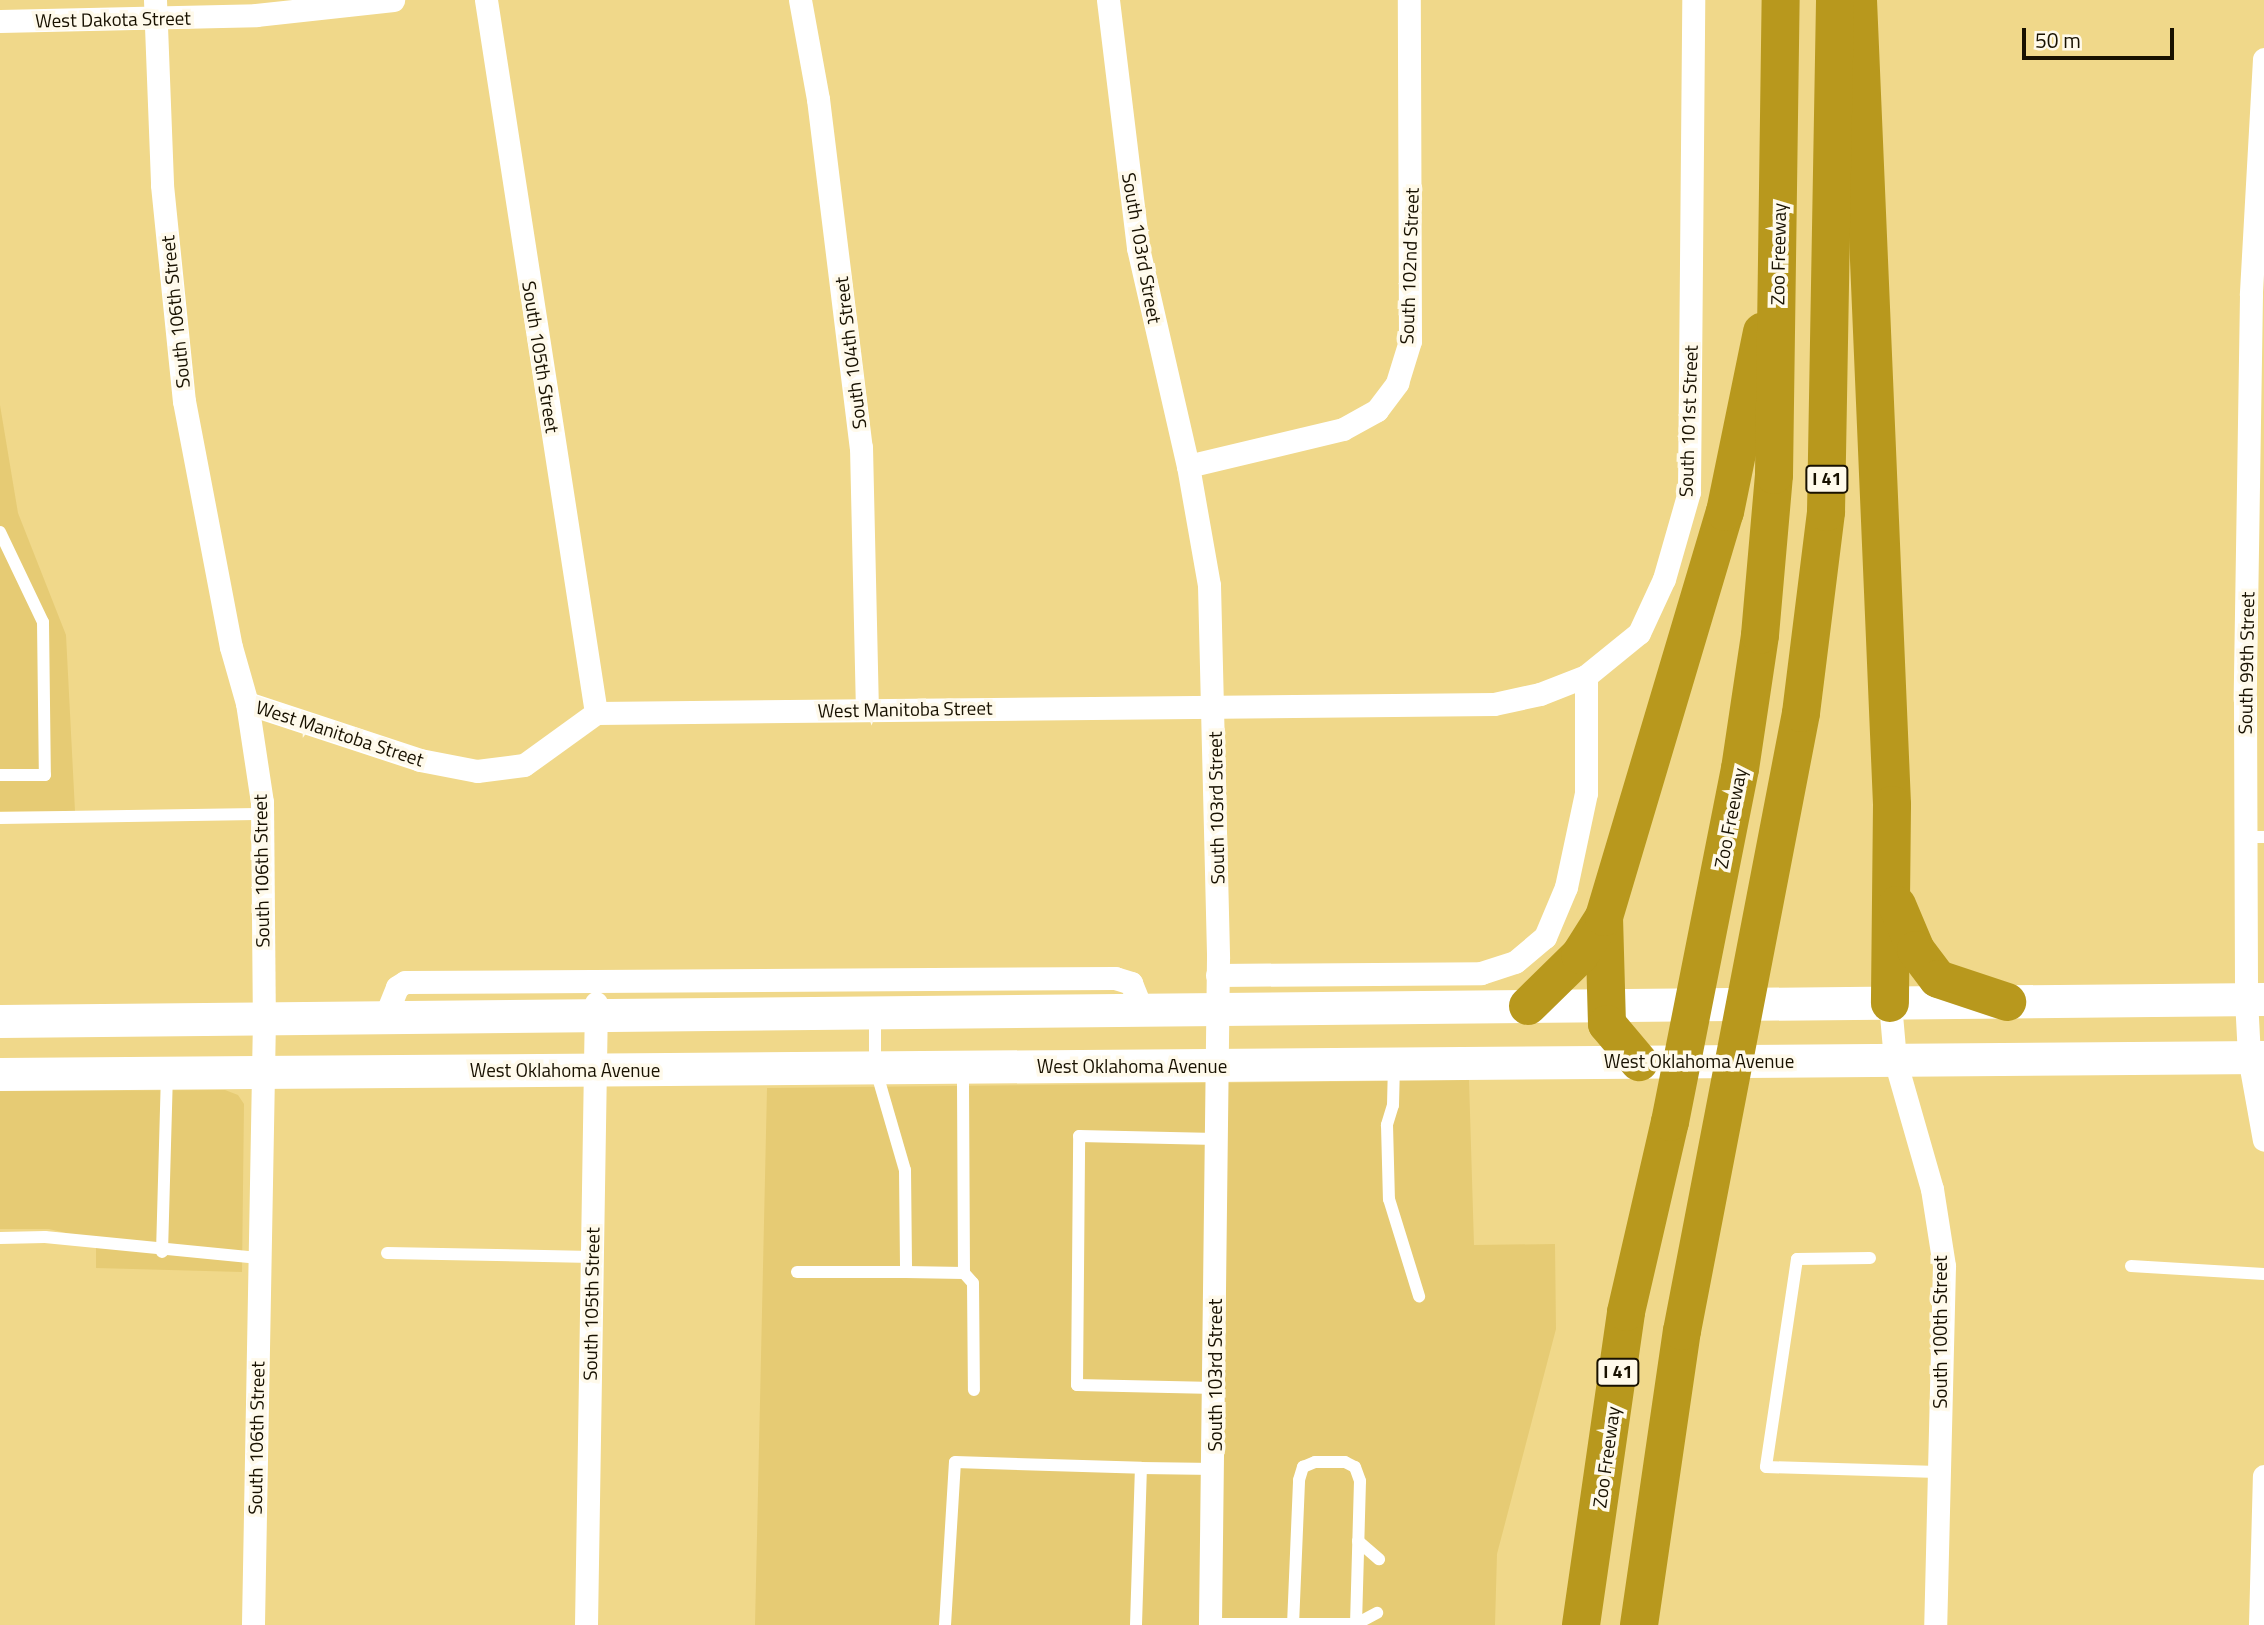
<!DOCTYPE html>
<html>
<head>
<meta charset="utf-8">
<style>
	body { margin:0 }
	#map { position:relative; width:2264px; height:1625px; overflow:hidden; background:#f0d88a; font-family:"Titillium Web",sans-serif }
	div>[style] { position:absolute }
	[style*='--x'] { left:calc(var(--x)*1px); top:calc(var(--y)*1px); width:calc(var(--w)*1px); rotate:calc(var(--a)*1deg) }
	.built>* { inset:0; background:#e6cb74 }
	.lane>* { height:12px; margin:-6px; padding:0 6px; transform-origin:6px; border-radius:6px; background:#fff }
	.street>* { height:23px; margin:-11.5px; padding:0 11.5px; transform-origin:11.5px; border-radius:11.5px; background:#fff }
	.secondary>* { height:33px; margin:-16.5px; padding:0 16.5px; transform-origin:16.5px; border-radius:16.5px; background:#fff }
	.highway>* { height:38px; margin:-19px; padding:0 19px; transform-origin:19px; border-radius:19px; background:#b8981d }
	span { translate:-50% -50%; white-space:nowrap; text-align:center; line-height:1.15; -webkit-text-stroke:7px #fffaeb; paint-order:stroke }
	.shield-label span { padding:2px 5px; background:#fffaeb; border:2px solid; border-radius:5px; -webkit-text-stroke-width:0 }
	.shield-label { font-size:18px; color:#181100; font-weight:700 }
	.street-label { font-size:19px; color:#181100 }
	.scale { position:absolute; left:2022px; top:28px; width:152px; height:32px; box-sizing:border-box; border:4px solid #181100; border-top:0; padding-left:9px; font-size:21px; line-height:24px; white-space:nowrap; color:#181100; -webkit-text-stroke:5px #fffaeb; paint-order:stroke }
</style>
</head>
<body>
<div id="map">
	<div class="built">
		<i style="clip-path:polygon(0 405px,18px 513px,66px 635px,75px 811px,0 811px)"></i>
		<i style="clip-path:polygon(1469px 1080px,1474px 1245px,1555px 1244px,1556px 1329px,1497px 1554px,1495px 1625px,755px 1625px,767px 1088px)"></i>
		<i style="clip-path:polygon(225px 1090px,238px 1095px,244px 1104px,242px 1272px,96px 1268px,96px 1240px,49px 1229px,0 1229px,0 1091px)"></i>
	</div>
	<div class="lane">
		<i style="--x:0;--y:532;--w:100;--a:64.5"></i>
		<i style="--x:43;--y:622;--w:153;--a:89.3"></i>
		<i style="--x:45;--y:775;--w:45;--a:180"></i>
		<i style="--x:0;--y:818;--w:262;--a:-0.9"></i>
		<i style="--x:2245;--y:837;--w:19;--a:0"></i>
		<i style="--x:875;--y:1013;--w:54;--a:90"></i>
		<i style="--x:875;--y:1067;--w:107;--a:73.8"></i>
		<i style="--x:905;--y:1170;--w:102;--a:89.4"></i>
		<i style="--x:906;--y:1272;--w:58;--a:1"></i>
		<i style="--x:964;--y:1273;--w:206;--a:-90.3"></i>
		<i style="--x:1394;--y:1064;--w:41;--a:91.4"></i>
		<i style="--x:1393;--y:1105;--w:21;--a:107"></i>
		<i style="--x:1387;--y:1125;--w:74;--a:88.5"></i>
		<i style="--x:1389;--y:1199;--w:102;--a:72.8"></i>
		<i style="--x:0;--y:1238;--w:45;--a:-1.3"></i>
		<i style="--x:45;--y:1237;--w:216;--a:5.6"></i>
		<i style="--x:162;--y:1252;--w:179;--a:-88.4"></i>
		<i style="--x:387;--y:1253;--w:205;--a:1.1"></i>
		<i style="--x:1870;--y:1258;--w:73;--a:179.2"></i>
		<i style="--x:1797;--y:1259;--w:210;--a:98.5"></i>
		<i style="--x:1766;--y:1467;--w:172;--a:1.7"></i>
		<i style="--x:2131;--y:1266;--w:133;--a:3.4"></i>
		<i style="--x:797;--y:1272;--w:109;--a:0"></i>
		<i style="--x:964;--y:1273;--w:13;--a:48"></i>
		<i style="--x:973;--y:1283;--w:107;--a:89.5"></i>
		<i style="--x:1215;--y:1388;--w:138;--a:-178.8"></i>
		<i style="--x:1077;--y:1385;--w:249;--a:-89.5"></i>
		<i style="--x:1079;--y:1136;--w:137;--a:1.3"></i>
		<i style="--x:1358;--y:1541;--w:28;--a:41"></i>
		<i style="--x:1210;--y:1624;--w:146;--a:0"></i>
		<i style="--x:1356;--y:1624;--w:24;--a:-28"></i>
		<i style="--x:945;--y:1625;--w:163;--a:-86.5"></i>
		<i style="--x:955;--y:1462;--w:186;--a:1.8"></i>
		<i style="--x:1136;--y:1625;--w:157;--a:-88.2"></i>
		<i style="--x:1141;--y:1468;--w:74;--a:0.8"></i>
		<i style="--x:1293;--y:1625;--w:145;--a:-87.6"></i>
		<i style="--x:1299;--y:1480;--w:14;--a:-73"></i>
		<i style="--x:1303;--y:1467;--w:13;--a:-23"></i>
		<i style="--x:1315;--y:1462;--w:30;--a:0"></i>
		<i style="--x:1345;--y:1462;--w:11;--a:27"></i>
		<i style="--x:1355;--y:1467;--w:15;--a:70"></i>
		<i style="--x:1360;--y:1481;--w:144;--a:91.6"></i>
	</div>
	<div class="street">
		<i style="--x:155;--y:0;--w:185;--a:87.8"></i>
		<i style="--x:162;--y:185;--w:217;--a:84.2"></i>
		<i style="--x:184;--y:401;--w:250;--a:79.2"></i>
		<i style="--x:231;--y:647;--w:58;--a:74.1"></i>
		<i style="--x:247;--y:703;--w:100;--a:81.4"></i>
		<i style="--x:262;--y:802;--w:216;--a:89.5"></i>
		<i style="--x:264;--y:1018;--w:607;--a:91.04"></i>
		<i style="--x:486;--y:0;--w:721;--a:81.23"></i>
		<i style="--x:800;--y:0;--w:101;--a:79.7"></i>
		<i style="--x:818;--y:99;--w:351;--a:83"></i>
		<i style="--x:861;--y:447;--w:263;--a:88.7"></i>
		<i style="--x:1108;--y:0;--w:250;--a:83.1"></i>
		<i style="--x:1138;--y:248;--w:224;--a:77.1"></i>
		<i style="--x:1188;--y:466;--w:121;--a:80"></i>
		<i style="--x:1209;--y:585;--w:373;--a:88.6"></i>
		<i style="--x:1218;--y:958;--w:667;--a:90.69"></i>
		<i style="--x:0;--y:21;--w:256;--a:-1.3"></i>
		<i style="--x:256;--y:15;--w:138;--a:-6.2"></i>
		<i style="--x:2264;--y:59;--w:236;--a:93.2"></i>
		<i style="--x:2251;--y:295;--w:404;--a:90.9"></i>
		<i style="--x:2245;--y:699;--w:300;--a:89.8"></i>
		<i style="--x:2246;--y:999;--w:58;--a:87"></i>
		<i style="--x:2249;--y:1057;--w:84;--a:79.8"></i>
		<i style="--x:1188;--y:466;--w:159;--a:-13.4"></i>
		<i style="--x:1343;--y:429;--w:39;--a:-29"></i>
		<i style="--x:1377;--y:410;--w:34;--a:-53"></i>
		<i style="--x:1397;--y:383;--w:44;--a:-72.8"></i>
		<i style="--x:1410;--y:341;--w:341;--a:-90.2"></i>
		<i style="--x:247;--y:703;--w:182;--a:18.2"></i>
		<i style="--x:420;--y:760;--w:58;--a:10.9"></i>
		<i style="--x:477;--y:771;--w:47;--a:-7.3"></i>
		<i style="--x:524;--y:765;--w:89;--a:-35.8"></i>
		<i style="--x:596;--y:713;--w:898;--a:-0.57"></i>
		<i style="--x:1494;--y:704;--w:47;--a:-12.3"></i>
		<i style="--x:1540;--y:694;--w:49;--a:-21.4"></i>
		<i style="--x:1217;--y:975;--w:264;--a:-0.4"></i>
		<i style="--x:1481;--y:973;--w:36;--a:-18"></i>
		<i style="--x:1515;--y:962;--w:39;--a:-40"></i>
		<i style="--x:1545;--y:937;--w:54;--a:-67.2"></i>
		<i style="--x:1566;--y:887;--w:96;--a:-78"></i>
		<i style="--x:1586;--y:793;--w:117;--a:-90"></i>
		<i style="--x:1586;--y:676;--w:68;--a:-39.1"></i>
		<i style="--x:1639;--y:633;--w:60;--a:-65.2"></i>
		<i style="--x:1664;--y:579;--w:91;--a:-74"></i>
		<i style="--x:1689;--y:492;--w:492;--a:-89.5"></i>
		<i style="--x:1890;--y:1003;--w:57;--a:85"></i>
		<i style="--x:1895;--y:1060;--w:134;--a:74"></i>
		<i style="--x:1932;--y:1189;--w:78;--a:81.1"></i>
		<i style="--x:1944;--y:1266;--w:359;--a:91.4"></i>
		<i style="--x:385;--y:1017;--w:32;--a:-68"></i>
		<i style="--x:397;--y:987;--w:9;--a:-32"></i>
		<i style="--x:405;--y:982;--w:710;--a:-0.32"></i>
		<i style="--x:1115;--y:978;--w:17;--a:17"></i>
		<i style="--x:1131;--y:983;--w:29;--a:68"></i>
		<i style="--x:586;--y:1625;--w:622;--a:-89.08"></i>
		<i style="--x:2260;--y:1625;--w:149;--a:-88.5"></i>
	</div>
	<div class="secondary">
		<i style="--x:0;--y:1021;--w:2264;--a:-0.56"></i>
		<i style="--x:0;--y:1074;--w:2264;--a:-0.43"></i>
	</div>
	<div class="highway">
		<i style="--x:1858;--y:0;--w:806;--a:87.58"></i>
		<i style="--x:1892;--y:805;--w:198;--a:90.6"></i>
		<i style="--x:1897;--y:905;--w:49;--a:67.1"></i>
		<i style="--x:1916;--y:950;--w:36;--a:53"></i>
		<i style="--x:1938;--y:979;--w:73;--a:18.4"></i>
		<i style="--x:1604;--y:917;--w:107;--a:88.4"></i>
		<i style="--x:1607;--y:1024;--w:50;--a:49.9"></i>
		<i style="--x:1528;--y:1006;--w:73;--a:-44.4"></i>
		<i style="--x:1580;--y:955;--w:45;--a:-57.7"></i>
		<i style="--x:1604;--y:917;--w:423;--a:-73.4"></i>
		<i style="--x:1725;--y:512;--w:184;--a:-78.4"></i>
		<i style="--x:1581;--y:1625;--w:316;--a:-81.8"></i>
		<i style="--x:1626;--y:1312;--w:195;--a:-77"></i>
		<i style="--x:1670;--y:1122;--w:360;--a:-78.8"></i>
		<i style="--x:1740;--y:769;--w:135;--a:-81.5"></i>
		<i style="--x:1760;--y:635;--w:161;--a:-85"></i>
		<i style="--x:1774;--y:475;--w:475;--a:-89.2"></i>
		<i style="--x:1639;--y:1625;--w:297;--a:-81.7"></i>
		<i style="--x:1682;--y:1331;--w:629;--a:-79.1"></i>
		<i style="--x:1801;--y:713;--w:203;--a:-82.9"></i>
		<i style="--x:1826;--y:512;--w:512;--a:-88.99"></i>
	</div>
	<div class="shield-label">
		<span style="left:1827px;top:479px">I 41</span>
		<span style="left:1618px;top:1372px">I 41</span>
	</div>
	<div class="street-label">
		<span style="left:113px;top:19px;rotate:-1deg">West Dakota Street</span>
		<span style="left:1142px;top:248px;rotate:80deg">South 103rd Street</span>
		<span style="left:1778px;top:254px;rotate:-89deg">Zoo Freeway</span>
		<span style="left:1409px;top:266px;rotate:-88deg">South 102nd Street</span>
		<span style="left:175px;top:312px;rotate:-96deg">South 106th Street</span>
		<span style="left:850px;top:353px;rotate:-97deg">South 104th Street</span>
		<span style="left:541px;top:357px;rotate:81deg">South 105th Street</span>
		<span style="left:1688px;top:421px;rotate:-88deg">South 101st Street</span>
		<span style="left:2246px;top:663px;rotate:-89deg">South 99th Street</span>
		<span style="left:905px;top:709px;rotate:-1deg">West Manitoba Street</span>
		<span style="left:340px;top:733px;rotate:18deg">West Manitoba Street</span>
		<span style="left:1216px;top:808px;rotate:-91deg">South 103rd Street</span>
		<span style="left:1730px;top:818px;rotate:-79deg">Zoo Freeway</span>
		<span style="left:261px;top:871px;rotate:-91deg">South 106th Street</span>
		<span style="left:1699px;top:1061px">West Oklahoma Avenue</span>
		<span style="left:1132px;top:1066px">West Oklahoma Avenue</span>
		<span style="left:565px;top:1070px">West Oklahoma Avenue</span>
		<span style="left:591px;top:1304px;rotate:-89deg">South 105th Street</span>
		<span style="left:1940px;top:1332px;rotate:-90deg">South 100th Street</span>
		<span style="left:1215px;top:1375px;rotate:-90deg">South 103rd Street</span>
		<span style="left:256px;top:1438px;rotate:-89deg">South 106th Street</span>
		<span style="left:1606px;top:1457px;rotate:-82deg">Zoo Freeway</span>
	</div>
	<div class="scale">50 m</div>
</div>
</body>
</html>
